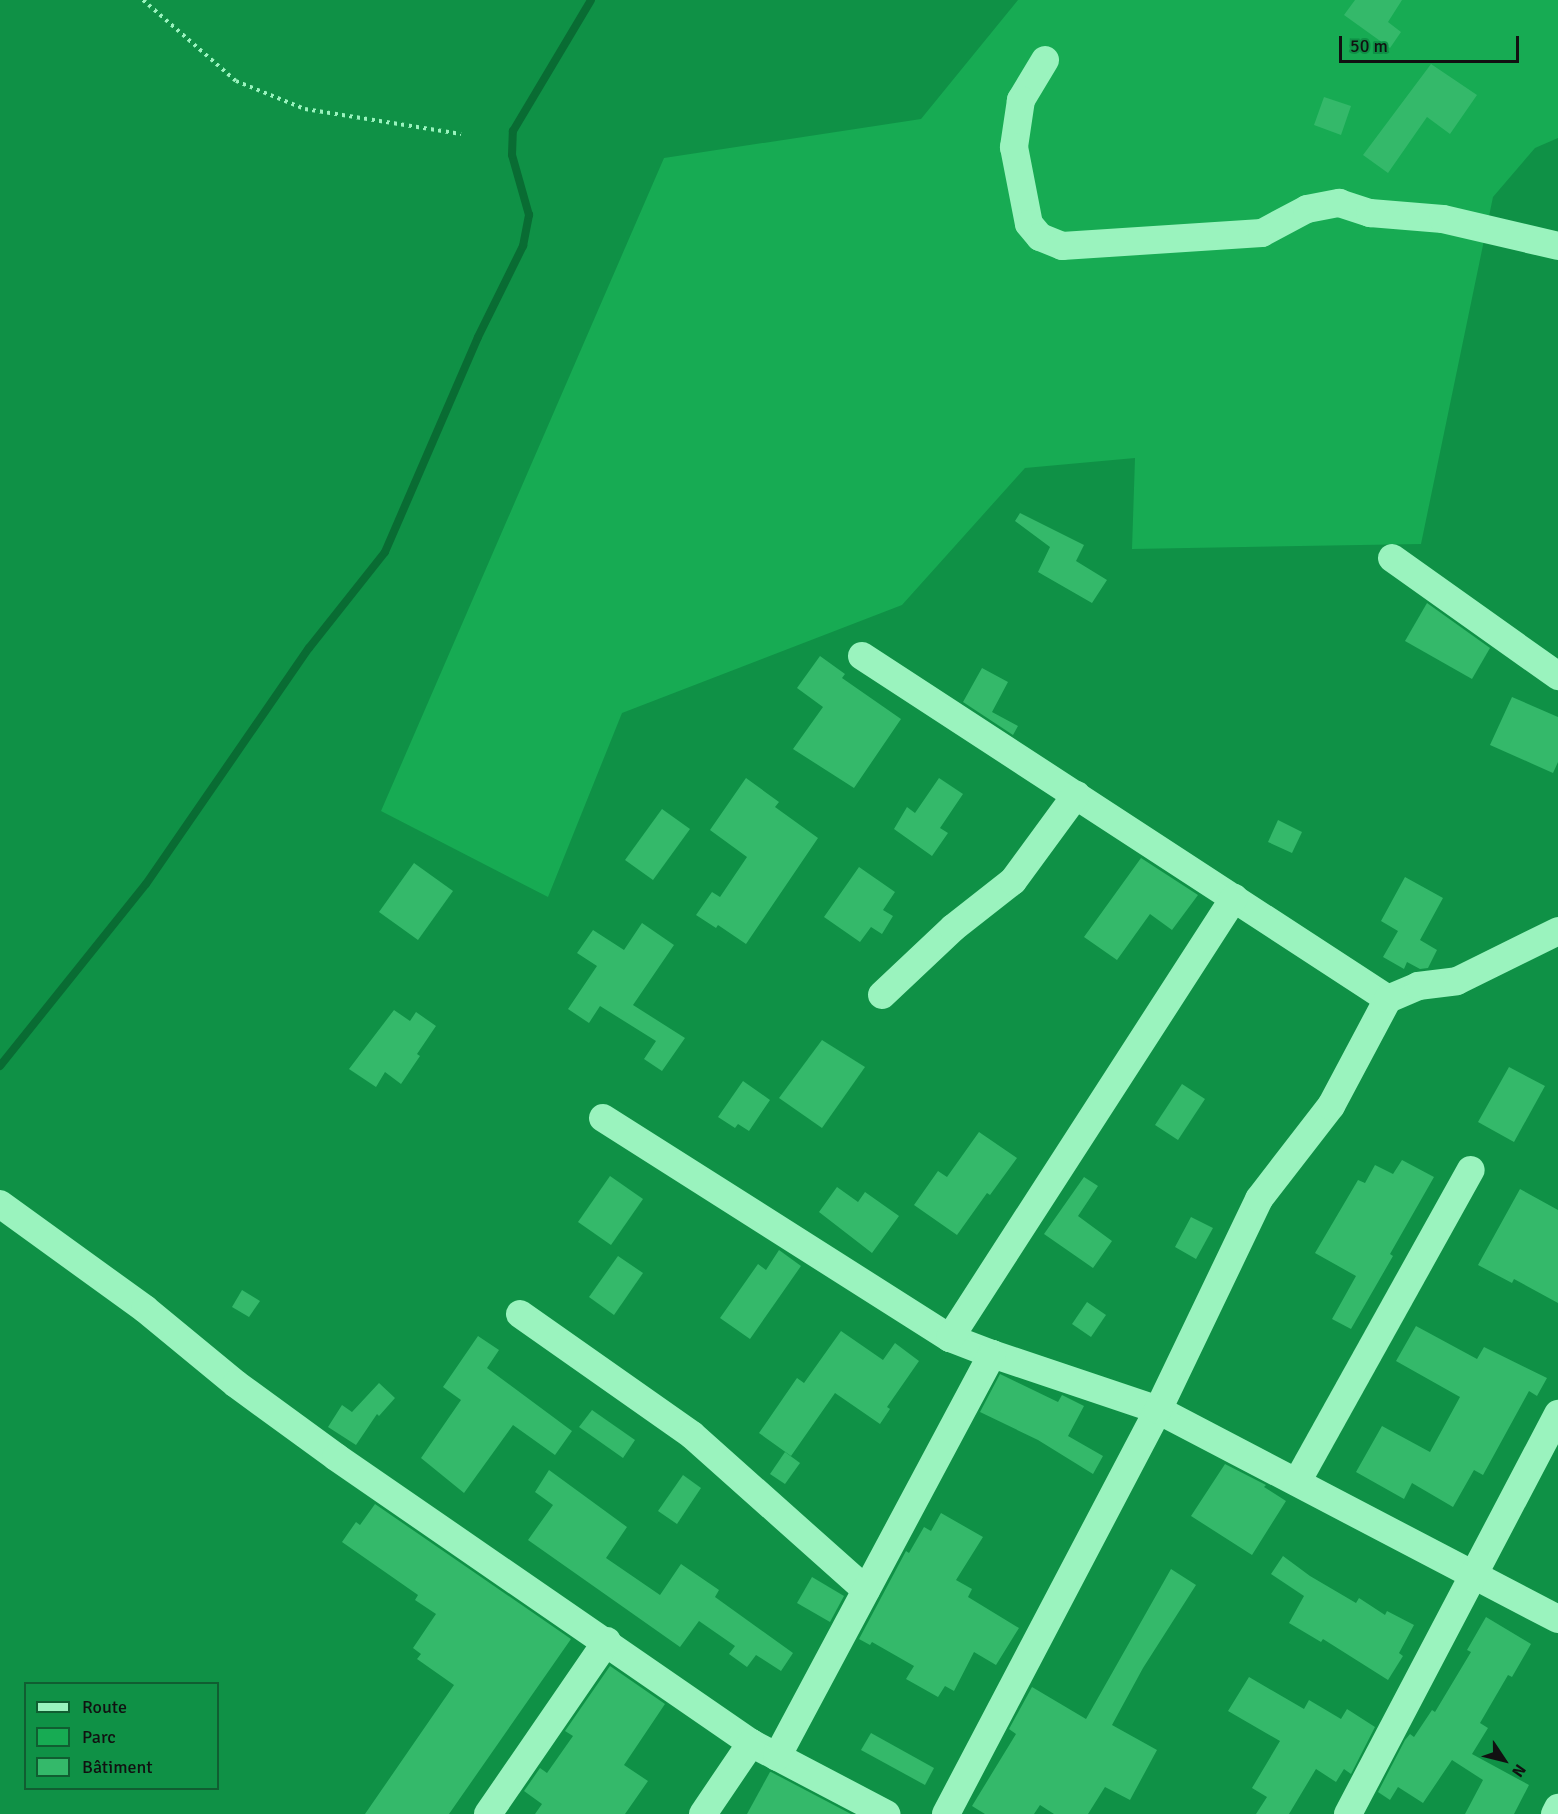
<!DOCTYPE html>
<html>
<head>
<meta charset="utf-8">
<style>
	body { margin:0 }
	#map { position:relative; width:1558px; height:1814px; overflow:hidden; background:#0f9146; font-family:Signika,sans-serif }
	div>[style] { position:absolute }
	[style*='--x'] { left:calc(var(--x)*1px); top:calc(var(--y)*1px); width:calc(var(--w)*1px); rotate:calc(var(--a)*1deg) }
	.green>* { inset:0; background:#17ab53 }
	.stream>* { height:8px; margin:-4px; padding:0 4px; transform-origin:4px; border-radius:4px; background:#096c33 }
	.building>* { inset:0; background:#34b96a }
	.path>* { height:4px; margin-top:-2px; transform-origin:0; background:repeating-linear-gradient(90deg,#9af3be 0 3px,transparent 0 7.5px) }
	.street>* { height:28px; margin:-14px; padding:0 14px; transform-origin:14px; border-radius:14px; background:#9af3be }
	span { translate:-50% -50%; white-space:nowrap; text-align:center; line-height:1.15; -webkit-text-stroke:4.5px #0f9146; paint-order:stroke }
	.legend { position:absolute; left:24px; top:1682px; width:195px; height:108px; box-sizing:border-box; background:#0f9146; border:2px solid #105e31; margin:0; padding:8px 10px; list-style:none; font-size:18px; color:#111 }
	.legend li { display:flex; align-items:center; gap:12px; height:30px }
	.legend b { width:30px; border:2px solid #105e31 }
	.north { position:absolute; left:1474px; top:1730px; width:60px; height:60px; -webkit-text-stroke:4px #0f9146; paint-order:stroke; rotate:125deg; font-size:16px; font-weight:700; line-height:24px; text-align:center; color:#111 }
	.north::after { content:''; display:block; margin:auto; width:21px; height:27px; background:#111; clip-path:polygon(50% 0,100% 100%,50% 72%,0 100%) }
	.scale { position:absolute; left:1339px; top:36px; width:180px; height:27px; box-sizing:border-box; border:3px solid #111; border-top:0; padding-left:8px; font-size:18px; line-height:21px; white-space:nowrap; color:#111; -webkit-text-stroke:4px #0f9146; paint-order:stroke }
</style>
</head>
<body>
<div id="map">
	<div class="green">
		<i style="clip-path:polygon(1018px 0,1558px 0,1558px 138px,1535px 148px,1493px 197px,1421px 544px,1132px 549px,1135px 458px,1025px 468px,902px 605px,622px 713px,548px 897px,381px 811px,664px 158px,921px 119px)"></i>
	</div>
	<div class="stream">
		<i style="--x:0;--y:1066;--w:233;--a:-51.3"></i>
		<i style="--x:146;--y:884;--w:287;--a:-55.4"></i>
		<i style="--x:309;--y:648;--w:122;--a:-51.6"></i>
		<i style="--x:385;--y:552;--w:234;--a:-66.6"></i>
		<i style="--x:478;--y:337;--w:102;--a:-63.7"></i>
		<i style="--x:523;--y:246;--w:32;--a:-79"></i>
		<i style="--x:529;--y:215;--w:62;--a:-105.8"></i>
		<i style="--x:512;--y:155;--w:24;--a:-88"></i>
		<i style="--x:513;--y:131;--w:152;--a:-59.2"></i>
	</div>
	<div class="building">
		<i style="clip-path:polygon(1355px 0,1402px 0,1388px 22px,1401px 32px,1390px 48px,1344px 15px)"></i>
		<i style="clip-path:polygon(1431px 64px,1477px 95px,1450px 134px,1427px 117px,1388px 173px,1363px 155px)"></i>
		<i style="clip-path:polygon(1324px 97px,1351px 106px,1341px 135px,1314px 125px)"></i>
		<i style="clip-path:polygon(1020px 513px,1084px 545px,1076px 561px,1107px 580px,1092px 603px,1038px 572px,1050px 547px,1015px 521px)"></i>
		<i style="clip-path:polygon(1427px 603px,1490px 648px,1472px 679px,1405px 641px)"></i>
		<i style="clip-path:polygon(820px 656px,845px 674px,842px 678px,901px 719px,854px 788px,793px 749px,823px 707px,797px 688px)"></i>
		<i style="clip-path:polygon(982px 668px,1008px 682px,992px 712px,1018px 726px,1013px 735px,963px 702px)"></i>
		<i style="clip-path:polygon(1512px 697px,1558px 717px,1558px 762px,1553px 773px,1490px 745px)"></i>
		<i style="clip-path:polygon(746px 778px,779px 802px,775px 807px,818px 838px,746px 944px,718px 925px,716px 928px,696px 915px,712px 892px,720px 897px,747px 857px,710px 830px)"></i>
		<i style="clip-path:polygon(939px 778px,963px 794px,940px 828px,948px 833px,932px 856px,894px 829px,907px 807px,915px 813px)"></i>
		<i style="clip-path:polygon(662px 809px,690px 829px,653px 880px,625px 860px)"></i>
		<i style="clip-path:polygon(1278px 820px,1302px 832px,1292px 853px,1268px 842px)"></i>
		<i style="clip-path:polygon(1141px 858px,1198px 895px,1172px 930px,1150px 914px,1117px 960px,1084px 937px)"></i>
		<i style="clip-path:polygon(414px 863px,453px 891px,418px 940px,379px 912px)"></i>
		<i style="clip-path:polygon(859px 867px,895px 892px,883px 910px,893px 916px,882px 934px,871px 927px,860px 942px,824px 917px)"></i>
		<i style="clip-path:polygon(1405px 877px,1443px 898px,1420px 940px,1437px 950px,1428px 968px,1420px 969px,1407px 962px,1404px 969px,1383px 957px,1398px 931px,1381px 921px)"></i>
		<i style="clip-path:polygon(642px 923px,674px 945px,633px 1005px,685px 1038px,662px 1071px,644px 1059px,656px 1041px,600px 1006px,589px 1023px,568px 1009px,597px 966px,577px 953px,593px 930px,624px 950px)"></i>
		<i style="clip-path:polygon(394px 1010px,410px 1021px,416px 1012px,436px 1026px,417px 1054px,420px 1056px,401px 1084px,385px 1072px,376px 1087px,349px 1069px)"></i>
		<i style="clip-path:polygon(822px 1040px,865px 1067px,822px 1128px,779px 1098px)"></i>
		<i style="clip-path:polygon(1509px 1067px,1545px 1086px,1514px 1142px,1478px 1122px)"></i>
		<i style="clip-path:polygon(743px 1081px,770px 1100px,749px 1131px,738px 1124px,735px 1128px,718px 1117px)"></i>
		<i style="clip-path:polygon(1182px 1084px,1205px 1099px,1178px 1140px,1155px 1125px)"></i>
		<i style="clip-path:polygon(979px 1132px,1017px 1158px,990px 1195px,987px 1193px,957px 1235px,914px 1205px,938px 1171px,947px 1177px)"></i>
		<i style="clip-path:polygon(1402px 1160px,1434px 1177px,1390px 1254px,1393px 1256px,1351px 1329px,1332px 1319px,1356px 1276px,1315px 1253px,1358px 1180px,1365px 1183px,1375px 1165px,1393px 1174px)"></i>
		<i style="clip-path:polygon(610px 1176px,643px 1199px,611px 1245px,578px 1222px)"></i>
		<i style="clip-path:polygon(1084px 1177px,1098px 1186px,1078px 1216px,1112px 1241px,1093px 1268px,1044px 1234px)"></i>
		<i style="clip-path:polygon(837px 1187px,858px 1202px,865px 1192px,899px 1216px,872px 1253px,819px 1212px)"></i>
		<i style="clip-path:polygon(1520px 1189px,1558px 1210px,1558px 1303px,1514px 1279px,1512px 1283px,1478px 1265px)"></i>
		<i style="clip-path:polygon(1191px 1217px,1213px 1228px,1196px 1259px,1175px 1247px)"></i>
		<i style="clip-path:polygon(779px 1250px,801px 1266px,750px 1339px,720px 1318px,758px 1264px,766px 1270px)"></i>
		<i style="clip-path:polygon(618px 1256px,643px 1273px,614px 1315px,589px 1297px)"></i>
		<i style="clip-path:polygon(242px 1290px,260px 1301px,249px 1317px,232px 1307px)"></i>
		<i style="clip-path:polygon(1087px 1302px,1106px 1315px,1091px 1337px,1072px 1324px)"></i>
		<i style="clip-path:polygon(1416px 1326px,1477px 1359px,1484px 1347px,1547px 1378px,1537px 1396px,1529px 1391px,1483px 1475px,1474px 1470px,1453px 1507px,1412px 1483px,1404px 1499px,1356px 1472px,1382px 1426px,1430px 1452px,1460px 1397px,1396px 1361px)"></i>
		<i style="clip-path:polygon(841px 1331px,883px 1360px,895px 1343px,919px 1361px,887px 1407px,890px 1409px,880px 1424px,835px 1393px,791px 1456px,759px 1433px,797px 1378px,804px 1383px)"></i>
		<i style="clip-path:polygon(478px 1336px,499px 1350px,487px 1368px,572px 1431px,555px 1455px,513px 1425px,464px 1493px,421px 1458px,461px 1400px,443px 1387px)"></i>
		<i style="clip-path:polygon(1000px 1374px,1058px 1402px,1062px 1395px,1084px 1406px,1068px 1436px,1103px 1456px,1093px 1474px,1038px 1440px,980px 1412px)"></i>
		<i style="clip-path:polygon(379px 1383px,395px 1398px,379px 1416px,377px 1414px,356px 1445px,328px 1427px,342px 1405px,352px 1412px)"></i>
		<i style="clip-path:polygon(592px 1410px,635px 1440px,623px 1458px,579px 1427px)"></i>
		<i style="clip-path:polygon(785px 1452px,800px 1463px,785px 1484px,770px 1474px)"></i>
		<i style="clip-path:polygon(1225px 1464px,1266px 1485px,1264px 1487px,1286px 1501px,1252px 1555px,1191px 1516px)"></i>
		<i style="clip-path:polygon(549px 1470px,627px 1527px,606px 1558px,660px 1595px,681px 1564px,719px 1590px,715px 1597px,793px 1653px,781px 1671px,756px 1655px,747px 1667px,729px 1654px,735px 1646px,699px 1621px,680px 1647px,528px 1540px,553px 1505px,535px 1492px)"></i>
		<i style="clip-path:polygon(683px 1475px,701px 1488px,677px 1524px,658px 1511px)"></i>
		<i style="clip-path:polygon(375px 1504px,571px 1639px,449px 1814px,365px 1814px,454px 1685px,417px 1659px,421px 1654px,413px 1648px,436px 1614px,415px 1600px,418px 1595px,342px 1542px,356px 1522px,360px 1525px)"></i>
		<i style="clip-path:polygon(941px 1513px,983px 1537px,956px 1580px,972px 1589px,968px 1597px,1019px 1628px,996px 1665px,974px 1652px,954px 1691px,945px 1686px,938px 1697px,906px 1679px,914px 1666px,872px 1642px,870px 1645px,859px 1639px,906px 1551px,909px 1553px,924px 1527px,931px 1531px)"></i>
		<i style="clip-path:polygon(1283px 1556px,1310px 1576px,1356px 1603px,1359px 1598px,1385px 1615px,1387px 1611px,1414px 1625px,1399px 1653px,1403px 1656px,1388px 1680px,1323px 1639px,1321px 1642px,1289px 1623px,1304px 1596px,1271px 1574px)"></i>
		<i style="clip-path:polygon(1171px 1569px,1196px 1585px,1143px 1668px,1112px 1725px,1157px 1750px,1130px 1800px,1105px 1787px,1088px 1814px,1054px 1814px,1040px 1805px,1034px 1814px,985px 1814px,972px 1806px,1016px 1734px,1009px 1729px,1032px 1687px,1086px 1719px)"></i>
		<i style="clip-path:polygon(812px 1577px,844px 1596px,830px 1622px,797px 1603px)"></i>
		<i style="clip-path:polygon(1486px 1617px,1531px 1644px,1512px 1677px,1508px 1675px,1480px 1723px,1488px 1728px,1472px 1754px,1529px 1785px,1514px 1814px,1465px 1814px,1483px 1780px,1452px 1760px,1423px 1803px,1398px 1787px,1390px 1800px,1378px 1792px,1405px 1740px,1410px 1734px,1414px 1737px,1432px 1710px,1435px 1712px,1471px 1652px,1467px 1650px)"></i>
		<i style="clip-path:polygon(610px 1666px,665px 1704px,624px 1765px,648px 1781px,625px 1814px,535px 1814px,542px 1804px,524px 1791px,540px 1768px,547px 1773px,573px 1736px,565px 1731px)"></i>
		<i style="clip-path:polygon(1249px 1677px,1304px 1709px,1309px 1700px,1341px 1719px,1347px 1709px,1375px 1727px,1351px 1774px,1344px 1769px,1336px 1782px,1316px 1769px,1289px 1814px,1256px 1814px,1267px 1797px,1252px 1788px,1280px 1741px,1228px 1711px)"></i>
		<i style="clip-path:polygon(871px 1733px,934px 1768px,925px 1785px,861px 1750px)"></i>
		<i style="clip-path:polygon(770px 1772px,771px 1772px,851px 1814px,747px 1814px)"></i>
	</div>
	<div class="path">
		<i style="--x:143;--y:0;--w:123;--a:41.1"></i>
		<i style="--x:236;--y:81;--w:74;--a:22.1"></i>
		<i style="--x:305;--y:109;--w:158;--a:9.1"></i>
	</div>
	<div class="street">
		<i style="--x:1045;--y:60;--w:47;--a:121"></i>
		<i style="--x:1021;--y:100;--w:48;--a:98.5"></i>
		<i style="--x:1014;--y:147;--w:78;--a:79"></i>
		<i style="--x:1029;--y:224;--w:17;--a:50"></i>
		<i style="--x:1040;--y:237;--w:24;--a:22"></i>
		<i style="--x:1062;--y:246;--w:200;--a:-3.7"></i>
		<i style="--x:1262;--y:233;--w:51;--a:-28.1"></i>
		<i style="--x:1307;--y:209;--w:33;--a:-11"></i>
		<i style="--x:1339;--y:203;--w:33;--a:18"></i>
		<i style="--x:1370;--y:213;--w:73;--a:4.7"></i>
		<i style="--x:1443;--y:219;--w:118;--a:13.2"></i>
		<i style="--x:1392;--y:558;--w:204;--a:35.4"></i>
		<i style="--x:862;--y:656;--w:628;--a:33.11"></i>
		<i style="--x:882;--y:995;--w:98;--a:-43.3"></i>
		<i style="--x:953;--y:928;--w:76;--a:-38.1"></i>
		<i style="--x:1013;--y:881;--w:107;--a:-53.8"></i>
		<i style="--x:603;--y:1118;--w:411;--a:32.4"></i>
		<i style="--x:950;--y:1338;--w:45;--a:20.9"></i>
		<i style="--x:992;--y:1354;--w:175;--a:18.6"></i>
		<i style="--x:1158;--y:1410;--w:451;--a:27.6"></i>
		<i style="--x:0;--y:1204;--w:179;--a:35.9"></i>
		<i style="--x:145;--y:1309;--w:118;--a:39.5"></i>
		<i style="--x:236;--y:1384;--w:124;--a:36.1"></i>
		<i style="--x:336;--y:1457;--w:504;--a:34.57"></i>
		<i style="--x:751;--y:1743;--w:153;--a:27.7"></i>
		<i style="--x:520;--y:1314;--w:210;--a:35.1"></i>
		<i style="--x:692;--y:1435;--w:233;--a:41.7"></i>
		<i style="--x:950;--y:1338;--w:524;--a:-57.16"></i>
		<i style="--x:1297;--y:1482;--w:357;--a:-60.9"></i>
		<i style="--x:777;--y:1757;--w:457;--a:-61.9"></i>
		<i style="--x:488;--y:1814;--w:210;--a:-55.5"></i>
		<i style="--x:703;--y:1814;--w:86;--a:-55.9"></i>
		<i style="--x:946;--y:1814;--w:456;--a:-62.3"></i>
		<i style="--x:1158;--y:1410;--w:234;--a:-64.4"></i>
		<i style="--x:1259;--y:1199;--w:118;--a:-52.3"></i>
		<i style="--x:1331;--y:1106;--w:121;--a:-62"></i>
		<i style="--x:1388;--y:999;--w:33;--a:-23"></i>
		<i style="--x:1418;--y:986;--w:39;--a:-7"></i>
		<i style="--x:1457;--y:981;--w:113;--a:-26.3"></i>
		<i style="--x:1348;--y:1814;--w:452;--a:-62.3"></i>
		<i style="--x:1555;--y:1814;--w:7;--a:-63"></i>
	</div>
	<ul class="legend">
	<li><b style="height:8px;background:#9af3be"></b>Route</li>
	<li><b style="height:16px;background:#17ab53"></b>Parc</li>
	<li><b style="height:16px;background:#34b96a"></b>Bâtiment</li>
	</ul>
	<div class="north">N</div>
	<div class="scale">50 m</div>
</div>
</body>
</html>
